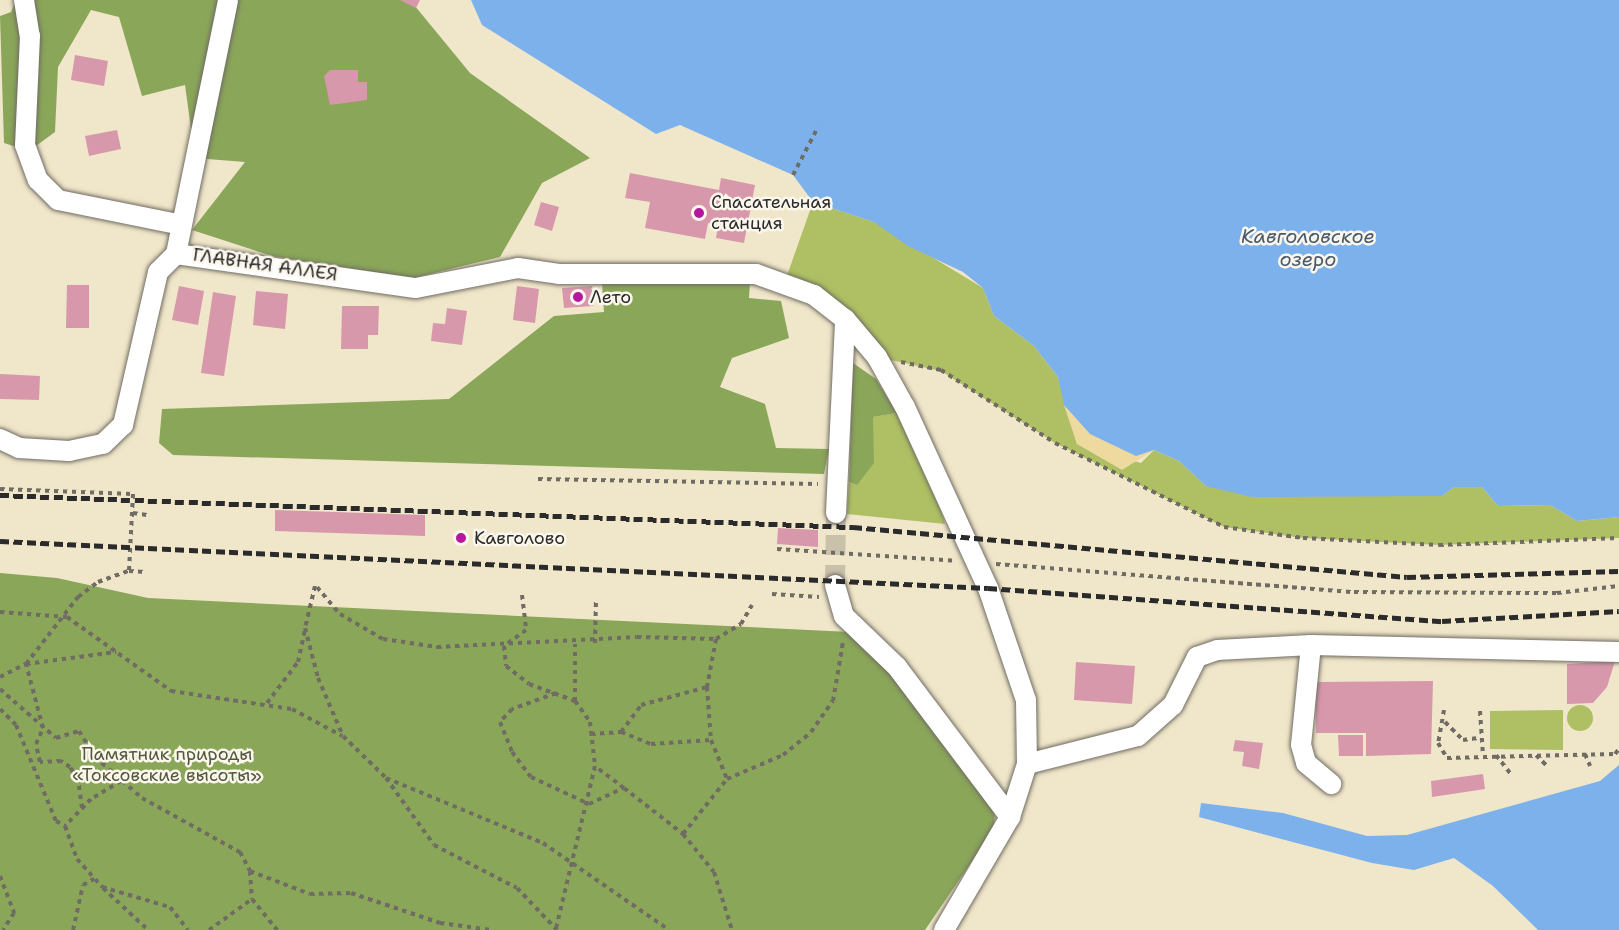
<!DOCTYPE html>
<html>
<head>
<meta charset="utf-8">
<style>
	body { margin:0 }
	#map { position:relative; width:1619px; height:930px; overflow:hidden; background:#f0e6ca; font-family:"Shantell Sans",sans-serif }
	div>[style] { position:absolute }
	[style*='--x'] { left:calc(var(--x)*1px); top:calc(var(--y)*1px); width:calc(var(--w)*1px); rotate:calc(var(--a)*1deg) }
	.green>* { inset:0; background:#aec063 }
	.round { border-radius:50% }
	.forest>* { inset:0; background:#8aa659 }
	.sand>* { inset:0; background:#eeda9e }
	.water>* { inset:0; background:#7db1eb }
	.building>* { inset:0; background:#d898ac }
	.minor-tunnel>* { height:20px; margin-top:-10px; transform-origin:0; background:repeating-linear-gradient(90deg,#c9c1aa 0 20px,transparent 0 30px) }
	.path>* { height:4px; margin-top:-2px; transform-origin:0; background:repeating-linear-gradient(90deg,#706c63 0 4.5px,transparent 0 9px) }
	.roads { filter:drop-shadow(0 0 2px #706c63) drop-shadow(0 0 2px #706c63) }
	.minor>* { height:20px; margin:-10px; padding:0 10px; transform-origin:10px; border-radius:10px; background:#fff }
	.rail>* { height:4.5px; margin-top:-2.25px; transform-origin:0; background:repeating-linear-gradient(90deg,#2b2b2b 0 9px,transparent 0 13.5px) }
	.dots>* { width:16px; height:16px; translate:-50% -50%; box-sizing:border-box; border:3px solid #fbf7ec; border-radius:50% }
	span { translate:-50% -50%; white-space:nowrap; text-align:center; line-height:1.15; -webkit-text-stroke:5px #fbf7ec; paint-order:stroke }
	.poi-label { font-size:18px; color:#2b2b2b }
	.left { translate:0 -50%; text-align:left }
	.street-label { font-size:18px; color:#2b2b2b }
	.park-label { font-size:18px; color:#52583c }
	.water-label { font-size:20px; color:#485a6e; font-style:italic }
</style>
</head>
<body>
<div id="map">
	<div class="green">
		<i style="clip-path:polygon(813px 202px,874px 222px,983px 288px,994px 316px,1034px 346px,1058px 377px,1077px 444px,1141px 463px,1154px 450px,1179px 461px,1206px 486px,1442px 496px,1454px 487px,1482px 487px,1498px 506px,1550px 505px,1577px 521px,1619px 517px,1619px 538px,1439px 545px,1303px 538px,1224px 527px,1055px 443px,941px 371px,877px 357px,845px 319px,784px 284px)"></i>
		<i style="clip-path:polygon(897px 413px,942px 513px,945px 524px,847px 514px,849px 482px,857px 485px,873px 417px)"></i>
		<i class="round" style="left:1567px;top:705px;width:26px;height:26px"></i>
		<i style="clip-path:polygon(1563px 710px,1563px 750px,1490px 749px,1490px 711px)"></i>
	</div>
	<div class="forest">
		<i style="clip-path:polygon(16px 0,410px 0,470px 73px,590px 158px,542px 183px,500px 257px,413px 278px,272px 256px,192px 230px,245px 162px,195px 158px,185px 85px,142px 96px,119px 17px,91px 10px,58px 67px,55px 132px,29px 151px,4px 143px,0 16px,11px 12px)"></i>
		<i style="clip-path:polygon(750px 282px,749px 298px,781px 301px,789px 338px,732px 358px,720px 387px,765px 404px,776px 448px,829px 449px,824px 474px,173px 455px,159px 443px,162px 409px,449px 399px,554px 316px,604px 312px,602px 283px)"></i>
		<i style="clip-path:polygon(853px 363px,876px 379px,897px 413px,873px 417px,874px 463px,857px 485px,849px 482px)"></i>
		<i style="clip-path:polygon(0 573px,57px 578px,148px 598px,850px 632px,898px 679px,995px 810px,994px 829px,925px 930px,0 930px)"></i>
	</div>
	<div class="sand">
		<i style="clip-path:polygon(1064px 405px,1090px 434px,1154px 450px,1122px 470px,1077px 444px)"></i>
	</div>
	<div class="water">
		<i style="clip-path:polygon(471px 0,1619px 0,1619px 517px,1577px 521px,1550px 505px,1498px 506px,1482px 487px,1454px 487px,1442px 496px,1252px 497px,1206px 486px,1179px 461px,1154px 450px,1136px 456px,1090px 434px,1064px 405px,1058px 377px,1034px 346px,994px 316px,983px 288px,963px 272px,908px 246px,874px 222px,813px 202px,793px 175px,680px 125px,656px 134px,482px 25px)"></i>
		<i style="clip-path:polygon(1619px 765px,1619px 930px,1538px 930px,1493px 886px,1454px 858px,1414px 870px,1372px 863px,1199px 817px,1201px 803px,1283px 813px,1367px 836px,1407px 835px,1600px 781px)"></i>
	</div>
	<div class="building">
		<i style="clip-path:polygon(400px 0,420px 0,416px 8px)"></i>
		<i style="clip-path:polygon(75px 55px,108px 61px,104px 86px,71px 80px)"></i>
		<i style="clip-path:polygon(330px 70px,358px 70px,358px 82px,367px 82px,367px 100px,330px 105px,324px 76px)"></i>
		<i style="clip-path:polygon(117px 130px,121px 149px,89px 156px,85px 136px)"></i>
		<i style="clip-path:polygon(630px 173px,719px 190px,721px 178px,755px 185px,744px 243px,716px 238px,718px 225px,708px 223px,705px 239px,645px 228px,650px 202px,625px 198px)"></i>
		<i style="clip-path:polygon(541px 202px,559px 207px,552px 231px,534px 225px)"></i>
		<i style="clip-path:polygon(67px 285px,89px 285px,89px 328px,66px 328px)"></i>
		<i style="clip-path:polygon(179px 286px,204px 291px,198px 325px,172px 320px)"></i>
		<i style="clip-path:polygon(517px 286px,539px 289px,535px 323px,513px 320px)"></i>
		<i style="clip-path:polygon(592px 286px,593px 306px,564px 308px,562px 288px)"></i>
		<i style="clip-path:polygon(256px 291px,288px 294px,285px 329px,253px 325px)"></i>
		<i style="clip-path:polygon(213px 292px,236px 296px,224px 376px,201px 373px)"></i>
		<i style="clip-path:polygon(342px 306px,379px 306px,378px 335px,368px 335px,368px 349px,341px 349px)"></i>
		<i style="clip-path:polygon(447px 308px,467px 311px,462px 345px,431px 341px,433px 323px,445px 324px)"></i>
		<i style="clip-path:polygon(0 374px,40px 376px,39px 400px,0 399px)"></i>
		<i style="clip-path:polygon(275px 510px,425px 515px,425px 536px,275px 531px)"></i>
		<i style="clip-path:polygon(778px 528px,818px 530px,818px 547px,777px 544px)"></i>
		<i style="clip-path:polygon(1615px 661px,1607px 687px,1593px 703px,1567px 704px,1567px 664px)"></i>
		<i style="clip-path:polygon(1076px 662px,1135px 666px,1132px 704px,1074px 700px)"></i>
		<i style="clip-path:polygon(1433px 681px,1431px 754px,1366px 756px,1366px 733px,1316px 733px,1315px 682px)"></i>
		<i style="clip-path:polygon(1338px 735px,1363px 735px,1363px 756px,1339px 756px)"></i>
		<i style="clip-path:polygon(1235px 740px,1263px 743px,1259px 769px,1242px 766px,1244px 752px,1233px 751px)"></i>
		<i style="clip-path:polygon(1483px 774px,1485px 789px,1432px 797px,1431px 781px)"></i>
	</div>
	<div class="minor-tunnel">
		<i style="--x:835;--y:585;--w:72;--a:-89.2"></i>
	</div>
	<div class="path">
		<i style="--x:793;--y:175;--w:54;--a:-62.5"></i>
		<i style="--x:901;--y:362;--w:41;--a:11.3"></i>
		<i style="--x:941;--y:370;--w:135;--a:32.6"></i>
		<i style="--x:1055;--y:443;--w:189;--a:26.4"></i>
		<i style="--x:1224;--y:527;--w:80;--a:7.9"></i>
		<i style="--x:1303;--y:538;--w:136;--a:2.9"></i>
		<i style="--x:1439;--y:545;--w:180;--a:-2.2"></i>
		<i style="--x:538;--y:479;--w:280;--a:1"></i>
		<i style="--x:0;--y:489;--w:133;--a:2.2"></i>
		<i style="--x:133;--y:494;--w:77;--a:93"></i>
		<i style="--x:133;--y:513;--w:14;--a:8"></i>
		<i style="--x:777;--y:549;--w:179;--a:3.8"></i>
		<i style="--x:996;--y:564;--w:359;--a:4.5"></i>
		<i style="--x:1354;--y:592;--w:203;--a:0.3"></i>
		<i style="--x:1557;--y:593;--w:62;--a:-6.4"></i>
		<i style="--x:315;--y:586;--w:43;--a:103.4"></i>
		<i style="--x:305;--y:628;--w:52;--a:75.4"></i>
		<i style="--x:318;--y:678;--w:63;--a:66.7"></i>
		<i style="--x:343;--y:736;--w:60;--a:44.3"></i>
		<i style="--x:386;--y:778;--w:82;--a:54.4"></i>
		<i style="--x:434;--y:845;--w:93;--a:27.4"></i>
		<i style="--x:517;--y:888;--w:58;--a:46.4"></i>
		<i style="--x:317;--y:587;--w:35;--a:50"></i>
		<i style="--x:340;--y:614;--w:50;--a:30.2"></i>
		<i style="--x:383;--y:639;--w:55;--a:8.4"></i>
		<i style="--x:437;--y:647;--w:200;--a:-2.9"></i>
		<i style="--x:637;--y:637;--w:79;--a:1.5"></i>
		<i style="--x:716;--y:639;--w:29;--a:-31"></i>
		<i style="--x:741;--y:624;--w:22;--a:-60"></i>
		<i style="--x:772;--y:594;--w:47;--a:3.7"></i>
		<i style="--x:522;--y:595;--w:35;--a:83"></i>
		<i style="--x:526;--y:630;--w:27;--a:144"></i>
		<i style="--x:504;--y:646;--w:20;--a:84"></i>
		<i style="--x:506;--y:666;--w:29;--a:38"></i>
		<i style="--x:529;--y:684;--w:49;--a:20.3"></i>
		<i style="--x:575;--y:701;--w:26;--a:54"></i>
		<i style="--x:590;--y:722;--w:44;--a:83.5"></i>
		<i style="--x:595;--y:766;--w:167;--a:103.5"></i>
		<i style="--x:0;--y:612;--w:67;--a:4.3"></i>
		<i style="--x:67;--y:617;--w:128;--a:35.4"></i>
		<i style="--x:171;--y:691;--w:122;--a:8.5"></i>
		<i style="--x:292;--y:709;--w:57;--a:28.4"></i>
		<i style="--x:716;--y:639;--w:49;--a:100.6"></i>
		<i style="--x:707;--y:687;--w:53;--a:85.7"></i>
		<i style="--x:711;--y:740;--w:42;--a:67.7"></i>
		<i style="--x:595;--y:643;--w:45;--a:-88.7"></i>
		<i style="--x:0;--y:677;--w:29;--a:-27"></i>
		<i style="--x:26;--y:664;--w:85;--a:-52.2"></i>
		<i style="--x:78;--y:597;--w:25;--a:-37"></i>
		<i style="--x:98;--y:582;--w:33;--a:-20"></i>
		<i style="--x:129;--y:571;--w:16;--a:4"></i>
		<i style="--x:0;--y:689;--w:74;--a:41.2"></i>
		<i style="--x:56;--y:738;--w:24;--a:-17"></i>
		<i style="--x:79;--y:731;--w:31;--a:58"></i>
		<i style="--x:95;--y:757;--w:62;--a:41.1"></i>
		<i style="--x:142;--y:798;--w:112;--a:28.9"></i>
		<i style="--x:240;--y:852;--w:21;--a:62"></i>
		<i style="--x:250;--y:871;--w:28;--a:86"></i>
		<i style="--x:252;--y:899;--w:40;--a:51"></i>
		<i style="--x:556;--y:693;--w:47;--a:160"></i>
		<i style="--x:512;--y:709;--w:18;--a:133"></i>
		<i style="--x:500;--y:722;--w:32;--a:68"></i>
		<i style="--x:512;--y:752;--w:31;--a:53"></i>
		<i style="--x:531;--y:777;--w:64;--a:25"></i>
		<i style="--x:589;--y:804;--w:38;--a:-25"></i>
		<i style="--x:624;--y:788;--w:36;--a:-143"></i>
		<i style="--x:575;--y:701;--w:57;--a:-90"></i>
		<i style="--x:267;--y:703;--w:51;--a:-52.9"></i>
		<i style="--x:298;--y:662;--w:34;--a:-78"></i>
		<i style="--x:0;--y:709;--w:23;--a:45"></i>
		<i style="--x:16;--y:725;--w:104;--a:67.4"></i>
		<i style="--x:56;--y:821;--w:10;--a:29"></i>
		<i style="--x:1444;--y:710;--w:34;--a:100"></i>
		<i style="--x:1438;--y:743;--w:17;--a:59"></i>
		<i style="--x:1447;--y:758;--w:168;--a:-1.4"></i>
		<i style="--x:1615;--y:754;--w:6;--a:-51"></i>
		<i style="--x:1480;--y:711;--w:44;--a:86.1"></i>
		<i style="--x:1445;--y:722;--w:25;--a:45"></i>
		<i style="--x:1463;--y:740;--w:15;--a:-8"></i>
		<i style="--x:621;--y:732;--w:32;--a:22"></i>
		<i style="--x:651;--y:744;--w:60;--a:-3.8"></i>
		<i style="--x:591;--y:734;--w:30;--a:-4"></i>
		<i style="--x:621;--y:732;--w:34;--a:-53"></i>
		<i style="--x:641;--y:705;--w:68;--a:-15.3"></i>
		<i style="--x:1585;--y:754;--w:13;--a:67"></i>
		<i style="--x:1496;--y:755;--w:24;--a:52"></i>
		<i style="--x:1536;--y:755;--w:17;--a:45"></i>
		<i style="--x:386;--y:778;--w:170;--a:22.5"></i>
		<i style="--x:543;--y:843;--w:153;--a:34.6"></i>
		<i style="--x:121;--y:781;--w:35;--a:149"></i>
		<i style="--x:91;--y:799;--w:37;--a:134"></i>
		<i style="--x:65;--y:826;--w:35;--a:70"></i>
		<i style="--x:77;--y:859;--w:38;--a:48"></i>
		<i style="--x:102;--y:887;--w:71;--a:16.4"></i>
		<i style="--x:170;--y:907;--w:29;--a:52"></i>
		<i style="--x:624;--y:788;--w:75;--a:37.9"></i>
		<i style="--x:683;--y:834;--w:49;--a:50.8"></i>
		<i style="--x:714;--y:872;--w:61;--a:72.8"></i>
		<i style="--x:82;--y:808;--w:29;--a:-98"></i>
		<i style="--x:78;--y:779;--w:14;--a:-124"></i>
		<i style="--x:70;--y:767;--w:11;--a:-146"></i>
		<i style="--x:61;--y:761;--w:21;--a:177"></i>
		<i style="--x:40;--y:762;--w:18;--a:-103"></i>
		<i style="--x:36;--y:744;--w:17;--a:-66"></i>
		<i style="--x:43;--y:728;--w:66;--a:-104.9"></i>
		<i style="--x:26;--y:664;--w:91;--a:-7.6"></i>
		<i style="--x:683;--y:834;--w:70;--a:-51.3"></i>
		<i style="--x:727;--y:779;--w:61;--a:-23.2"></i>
		<i style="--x:783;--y:755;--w:36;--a:-39"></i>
		<i style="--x:811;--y:732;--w:38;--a:-55"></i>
		<i style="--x:833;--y:701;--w:60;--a:-80.4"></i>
		<i style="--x:250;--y:871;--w:64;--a:21"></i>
		<i style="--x:310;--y:894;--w:41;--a:-1.4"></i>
		<i style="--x:351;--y:893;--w:94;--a:18.6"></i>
		<i style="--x:440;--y:923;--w:52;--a:7.7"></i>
		<i style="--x:0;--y:876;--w:40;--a:69"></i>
		<i style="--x:14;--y:913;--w:20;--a:123"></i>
		<i style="--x:103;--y:888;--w:62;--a:43"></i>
		<i style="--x:73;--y:930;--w:46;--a:-77.5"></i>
		<i style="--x:83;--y:885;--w:13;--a:-29"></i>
		<i style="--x:209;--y:930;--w:53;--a:-35.8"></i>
	</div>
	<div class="roads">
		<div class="minor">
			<i style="--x:24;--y:0;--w:36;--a:81"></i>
			<i style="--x:30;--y:36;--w:109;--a:92.6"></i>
			<i style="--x:25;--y:145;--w:37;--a:70"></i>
			<i style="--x:38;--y:180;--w:28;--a:45"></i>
			<i style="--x:58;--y:200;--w:126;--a:11.4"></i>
			<i style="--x:176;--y:254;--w:259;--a:-78.4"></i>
			<i style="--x:0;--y:439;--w:21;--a:25"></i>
			<i style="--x:19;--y:448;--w:50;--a:3.4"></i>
			<i style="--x:69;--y:451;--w:35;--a:-12"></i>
			<i style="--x:103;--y:444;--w:28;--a:-44"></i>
			<i style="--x:123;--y:425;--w:157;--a:-77.1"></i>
			<i style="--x:158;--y:272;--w:25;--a:-45"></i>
			<i style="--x:176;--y:254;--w:242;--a:8.1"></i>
			<i style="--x:416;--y:288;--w:104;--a:-11.1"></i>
			<i style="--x:518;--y:268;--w:41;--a:8.3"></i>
			<i style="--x:559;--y:274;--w:197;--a:0"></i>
			<i style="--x:756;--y:274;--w:62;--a:19.9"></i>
			<i style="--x:814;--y:295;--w:39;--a:38"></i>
			<i style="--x:845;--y:319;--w:50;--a:49.9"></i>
			<i style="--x:877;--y:357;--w:57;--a:60.8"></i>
			<i style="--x:905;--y:407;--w:199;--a:65.4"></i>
			<i style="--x:988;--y:588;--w:118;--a:71.3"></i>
			<i style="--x:1026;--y:700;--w:64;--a:89.1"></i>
			<i style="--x:1027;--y:764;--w:56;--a:107.8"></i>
			<i style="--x:1010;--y:817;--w:131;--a:120.3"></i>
			<i style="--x:836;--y:513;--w:194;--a:-87.3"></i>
			<i style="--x:835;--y:585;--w:32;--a:74"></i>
			<i style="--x:844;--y:616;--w:74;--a:43.9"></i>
			<i style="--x:897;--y:667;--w:188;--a:53"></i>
			<i style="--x:1311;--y:645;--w:100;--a:95.7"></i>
			<i style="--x:1301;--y:745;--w:19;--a:74"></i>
			<i style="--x:1306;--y:763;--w:33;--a:40"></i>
			<i style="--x:1027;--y:764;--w:114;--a:-14.2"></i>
			<i style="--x:1138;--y:736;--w:47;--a:-41.5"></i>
			<i style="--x:1173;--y:705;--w:54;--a:-63.4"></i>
			<i style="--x:1197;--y:657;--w:21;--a:-19"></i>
			<i style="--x:1217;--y:650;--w:94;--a:-3"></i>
			<i style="--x:1311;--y:645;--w:308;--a:1.3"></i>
		</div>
	</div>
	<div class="rail">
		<i style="--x:0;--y:495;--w:854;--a:2.15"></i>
		<i style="--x:853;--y:527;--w:556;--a:5.16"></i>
		<i style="--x:1407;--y:577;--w:212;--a:-1.6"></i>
		<i style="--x:0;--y:541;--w:989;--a:2.72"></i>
		<i style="--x:988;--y:588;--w:455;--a:4.2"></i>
		<i style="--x:1442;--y:621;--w:177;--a:-3.2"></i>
	</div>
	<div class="dots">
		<i style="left:699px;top:213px;background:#b5179e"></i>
		<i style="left:578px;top:297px;background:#b5179e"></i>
		<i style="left:461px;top:538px;background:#b5179e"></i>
	</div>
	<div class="poi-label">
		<span class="left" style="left:711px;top:213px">Спасательная<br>станция</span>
		<span class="left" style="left:590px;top:297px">Лето</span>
		<span class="left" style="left:474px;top:538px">Кавголово</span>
	</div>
	<div class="street-label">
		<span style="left:265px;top:265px;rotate:8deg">ГЛАВНАЯ АЛЛЕЯ</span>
	</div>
	<div class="park-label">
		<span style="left:167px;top:765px">Памятник природы<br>«Токсовские высоты»</span>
	</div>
	<div class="water-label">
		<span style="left:1308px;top:248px">Кавголовское<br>озеро</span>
	</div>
</div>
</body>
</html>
